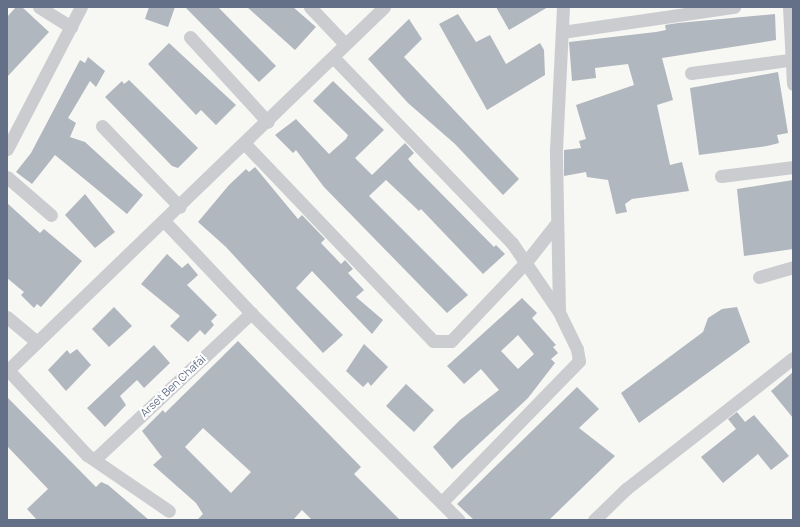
<!DOCTYPE html>
<html>
<head>
<meta charset="utf-8">
<style>
	body { margin:0 }
	#map { position:relative; width:800px; height:527px; overflow:hidden; background:#f7f7f4; font-family:Manrope,sans-serif }
	div>[style] { position:absolute }
	[style*='--x'] { left:calc(var(--x)*1px); top:calc(var(--y)*1px); width:calc(var(--w)*1px); rotate:calc(var(--a)*1deg) }
	.building>* { inset:0; background:#b1b7be }
	.street>* { height:13px; margin:-6.5px; padding:0 6.5px; transform-origin:6.5px; border-radius:6.5px; background:#caccd0 }
	span { translate:-50% -50%; white-space:nowrap; text-align:center; line-height:1.15; -webkit-text-stroke:4px #fff; paint-order:stroke }
	.street-label { font-size:11px; color:#647087 }
	.frame { position:absolute; inset:0; border:8px solid #647087; pointer-events:none }
</style>
</head>
<body>
<div id="map">
	<div class="building">
		<i style="clip-path:polygon(16px 7px,22px 7px,49px 32px,7px 77px,7px 17px)"></i>
		<i style="clip-path:polygon(149px 7px,175px 7px,168px 27px,145px 19px)"></i>
		<i style="clip-path:polygon(185px 7px,218px 7px,276px 66px,259px 82px)"></i>
		<i style="clip-path:polygon(247px 7px,293px 7px,316px 27px,295px 50px)"></i>
		<i style="clip-path:polygon(496px 7px,548px 7px,509px 30px)"></i>
		<i style="clip-path:polygon(458px 14px,476px 42px,490px 35px,506px 64px,540px 43px,544px 50px,545px 75px,487px 110px,439px 24px)"></i>
		<i style="clip-path:polygon(775px 14px,776px 40px,662px 58px,673px 100px,657px 105px,670px 165px,682px 162px,689px 191px,632px 199px,625px 204px,627px 212px,616px 214px,608px 180px,587px 177px,586px 172px,564px 176px,564px 150px,581px 148px,579px 141px,586px 139px,576px 105px,634px 85px,628px 64px,595px 68px,596px 78px,572px 81px,569px 42px,656px 32px,666px 30px,665px 25px,678px 23px)"></i>
		<i style="clip-path:polygon(409px 19px,422px 39px,404px 57px,519px 179px,503px 195px,455px 144px,408px 103px,368px 59px)"></i>
		<i style="clip-path:polygon(169px 43px,236px 105px,216px 125px,201px 110px,196px 115px,148px 64px)"></i>
		<i style="clip-path:polygon(88px 57px,105px 71px,96px 87px,90px 81px,68px 118px,76px 123px,70px 137px,85px 142px,143px 195px,127px 214px,55px 155px,32px 184px,16px 172px,31px 153px,80px 60px,85px 63px)"></i>
		<i style="clip-path:polygon(778px 72px,788px 133px,777px 135px,779px 143px,767px 146px,699px 155px,690px 88px)"></i>
		<i style="clip-path:polygon(129px 80px,198px 148px,178px 168px,172px 166px,105px 97px,122px 81px,124px 84px)"></i>
		<i style="clip-path:polygon(333px 81px,384px 130px,355px 158px,372px 175px,405px 143px,414px 153px,408px 159px,414px 166px,494px 247px,496px 245px,505px 254px,483px 274px,421px 209px,419px 211px,386px 180px,369px 196px,468px 295px,447px 313px,324px 187px,296px 150px,293px 153px,275px 135px,296px 119px,329px 154px,346px 139px,348px 135px,313px 101px)"></i>
		<i style="clip-path:polygon(255px 167px,298px 219px,302px 215px,325px 239px,321px 243px,341px 264px,345px 260px,353px 269px,348px 273px,364px 290px,356px 297px,383px 320px,372px 334px,312px 271px,296px 288px,343px 335px,323px 353px,226px 247px,198px 222px,229px 185px,246px 169px,249px 172px)"></i>
		<i style="clip-path:polygon(793px 180px,793px 249px,744px 256px,737px 189px)"></i>
		<i style="clip-path:polygon(85px 194px,115px 232px,95px 248px,65px 215px)"></i>
		<i style="clip-path:polygon(7px 203px,40px 233px,44px 229px,82px 261px,41px 307px,37px 304px,34px 308px,21px 295px,24px 292px,7px 278px)"></i>
		<i style="clip-path:polygon(167px 254px,182px 268px,188px 263px,198px 275px,187px 285px,217px 315px,211px 321px,214px 325px,205px 335px,200px 330px,188px 342px,170px 326px,180px 316px,141px 284px)"></i>
		<i style="clip-path:polygon(evenodd,522px 298px,537px 313px,532px 318px,556px 345px,553px 347px,558px 353px,551px 359px,555px 363px,528px 398px,452px 469px,433px 447px,460px 420px,499px 390px,481px 369px,464px 384px,447px 366px,522px 298px,518px 335px,534px 354px,518px 369px,501px 351px,518px 335px)"></i>
		<i style="clip-path:polygon(114px 307px,132px 326px,109px 347px,92px 329px)"></i>
		<i style="clip-path:polygon(737px 307px,750px 342px,639px 423px,621px 393px,703px 332px,708px 318px,722px 309px)"></i>
		<i style="clip-path:polygon(evenodd,238px 341px,361px 467px,354px 474px,400px 520px,312px 520px,302px 510px,293px 520px,197px 520px,203px 514px,196px 503px,153px 465px,162px 457px,142px 431px,163px 410px,165px 413px,238px 341px,203px 428px,251px 472px,231px 493px,185px 447px,203px 428px)"></i>
		<i style="clip-path:polygon(364px 344px,388px 367px,371px 386px,368px 382px,363px 387px,346px 371px)"></i>
		<i style="clip-path:polygon(154px 345px,170px 363px,144px 388px,137px 380px,120px 396px,126px 405px,105px 427px,87px 408px)"></i>
		<i style="clip-path:polygon(77px 349px,91px 365px,66px 391px,48px 370px,67px 350px,70px 354px)"></i>
		<i style="clip-path:polygon(793px 372px,793px 418px,771px 391px)"></i>
		<i style="clip-path:polygon(406px 384px,434px 410px,414px 432px,386px 406px)"></i>
		<i style="clip-path:polygon(577px 387px,599px 409px,579px 428px,615px 456px,549px 520px,474px 520px,457px 504px)"></i>
		<i style="clip-path:polygon(7px 397px,96px 487px,101px 482px,108px 485px,149px 520px,37px 520px,27px 509px,48px 489px,7px 446px)"></i>
		<i style="clip-path:polygon(737px 412px,745px 422px,754px 415px,789px 456px,771px 470px,758px 454px,723px 483px,701px 457px,736px 429px,728px 419px)"></i>
	</div>
	<div class="street">
		<i style="--x:39;--y:7;--w:38;--a:32"></i>
		<i style="--x:310;--y:7;--w:51;--a:46.6"></i>
		<i style="--x:789;--y:7;--w:77;--a:87"></i>
		<i style="--x:562;--y:32;--w:174;--a:-8.3"></i>
		<i style="--x:190;--y:37;--w:115;--a:47.5"></i>
		<i style="--x:333;--y:57;--w:258;--a:46.1"></i>
		<i style="--x:512;--y:243;--w:83;--a:55.7"></i>
		<i style="--x:559;--y:312;--w:41;--a:64.1"></i>
		<i style="--x:577;--y:349;--w:12;--a:81"></i>
		<i style="--x:579;--y:361;--w:197;--a:134.2"></i>
		<i style="--x:691;--y:73;--w:99;--a:-7.6"></i>
		<i style="--x:102;--y:126;--w:112;--a:46.1"></i>
		<i style="--x:245;--y:144;--w:272;--a:46.3"></i>
		<i style="--x:433;--y:341;--w:18;--a:0"></i>
		<i style="--x:451;--y:341;--w:109;--a:-46.5"></i>
		<i style="--x:526;--y:262;--w:48;--a:-51.7"></i>
		<i style="--x:7;--y:149;--w:160;--a:-62.5"></i>
		<i style="--x:721;--y:176;--w:73;--a:-7.1"></i>
		<i style="--x:7;--y:177;--w:58;--a:40.8"></i>
		<i style="--x:165;--y:222;--w:125;--a:46.6"></i>
		<i style="--x:251;--y:313;--w:293;--a:44.9"></i>
		<i style="--x:759;--y:277;--w:35;--a:-16"></i>
		<i style="--x:559;--y:311;--w:161;--a:-91.1"></i>
		<i style="--x:556;--y:150;--w:143;--a:-87.2"></i>
		<i style="--x:7;--y:317;--w:39;--a:40"></i>
		<i style="--x:8;--y:370;--w:116;--a:47.1"></i>
		<i style="--x:87;--y:455;--w:99;--a:34.3"></i>
		<i style="--x:7;--y:371;--w:524;--a:-43.99"></i>
		<i style="--x:95;--y:459;--w:214;--a:-43.1"></i>
		<i style="--x:594;--y:520;--w:45;--a:-44.1"></i>
		<i style="--x:626;--y:489;--w:212;--a:-38.1"></i>
	</div>
	<div class="street-label">
		<span style="left:173px;top:386px;rotate:-43deg">Arset Ben Chafai</span>
	</div>
	<div class="frame"></div>
</div>
</body>
</html>
